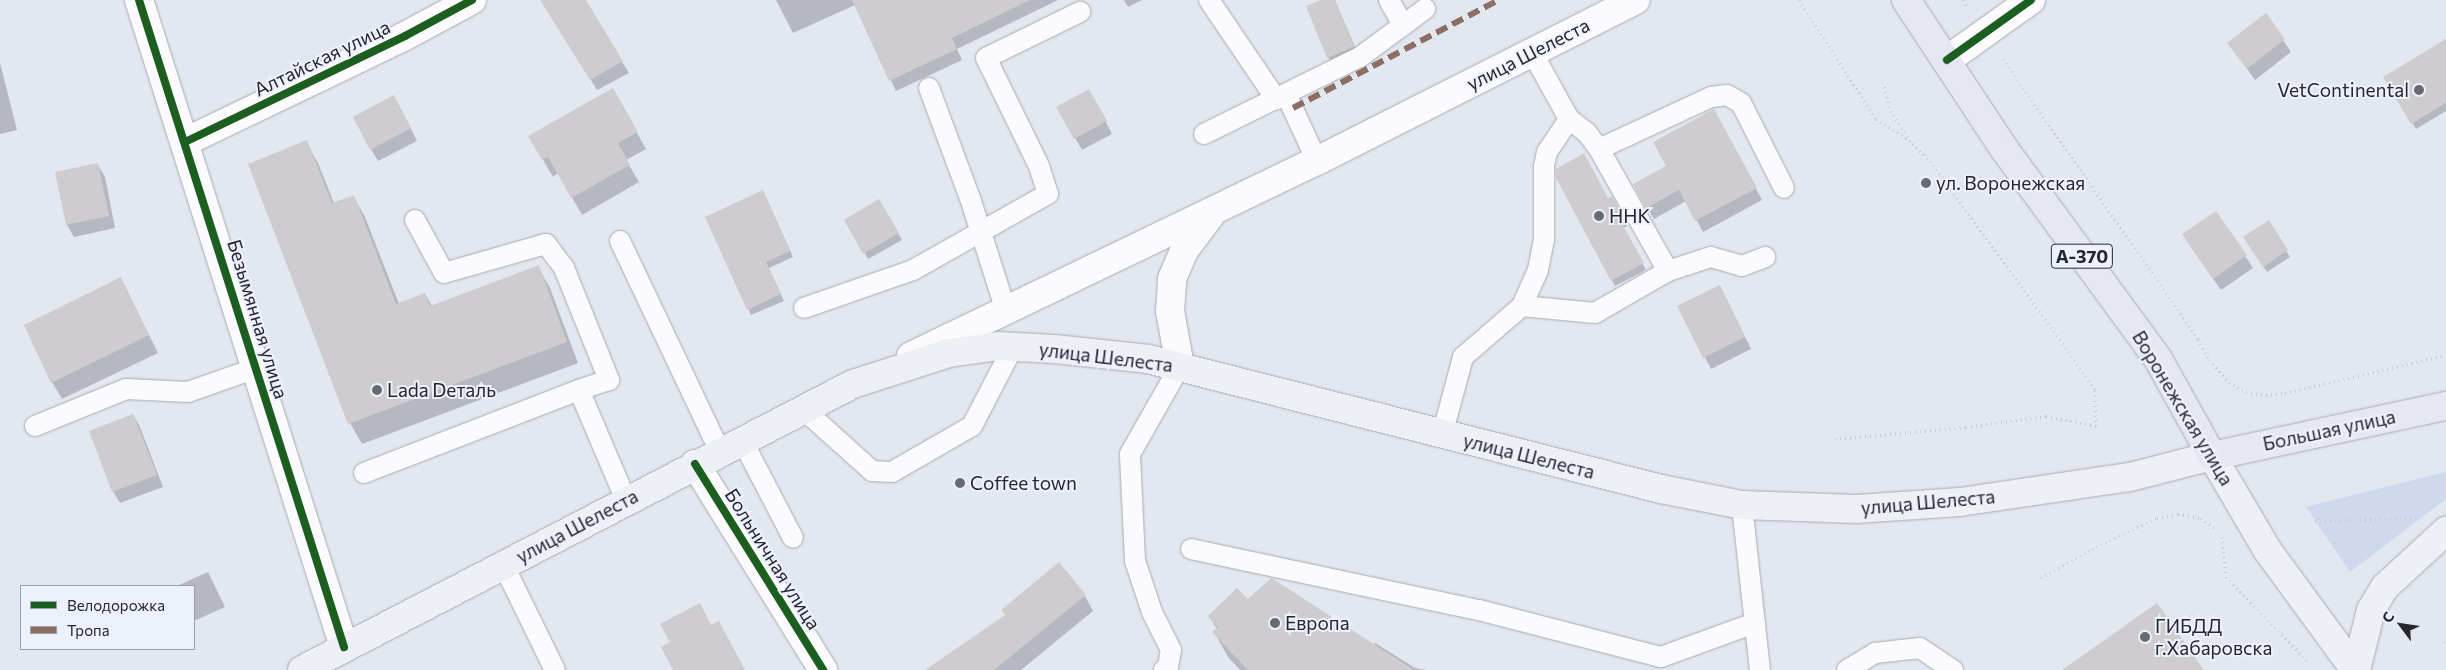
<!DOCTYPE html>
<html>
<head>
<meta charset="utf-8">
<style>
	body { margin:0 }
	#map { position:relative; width:2446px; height:670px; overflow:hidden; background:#e3e7f0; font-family:Commissioner,sans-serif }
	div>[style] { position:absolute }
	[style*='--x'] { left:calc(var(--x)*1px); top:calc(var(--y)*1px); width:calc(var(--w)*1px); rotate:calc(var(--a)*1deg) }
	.green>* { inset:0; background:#d0d8ee }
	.shadow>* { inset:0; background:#0003 }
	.building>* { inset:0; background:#ceccce }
	.path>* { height:3px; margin-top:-1.5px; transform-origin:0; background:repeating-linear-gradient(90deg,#c7c9cc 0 1px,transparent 0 5px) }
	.roads { filter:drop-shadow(0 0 1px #a8abb2) drop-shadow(0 0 1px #a8abb2) }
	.lane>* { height:20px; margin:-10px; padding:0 10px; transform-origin:10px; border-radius:10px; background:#fbfbfd }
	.street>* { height:28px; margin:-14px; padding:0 14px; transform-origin:14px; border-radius:14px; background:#fbfbfd }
	.secondary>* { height:28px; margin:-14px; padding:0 14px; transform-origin:14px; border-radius:14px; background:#fbfbfd }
	.primary>* { height:28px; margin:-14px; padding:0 14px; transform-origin:14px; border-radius:14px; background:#edf0f5 }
	.highway>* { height:28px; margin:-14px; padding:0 14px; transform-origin:14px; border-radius:14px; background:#e5e8f1 }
	.quiet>* { height:6px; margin-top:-3px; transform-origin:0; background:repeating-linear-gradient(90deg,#8d6e63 0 12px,transparent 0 18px) }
	.cycleway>* { height:8px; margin:-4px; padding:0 4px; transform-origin:4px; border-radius:4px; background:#1b5e20 }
	.dots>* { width:14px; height:14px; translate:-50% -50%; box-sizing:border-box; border:2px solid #edf1fc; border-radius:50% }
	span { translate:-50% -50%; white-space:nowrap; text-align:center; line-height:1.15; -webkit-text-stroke:4px #edf1fc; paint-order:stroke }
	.shield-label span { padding:1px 4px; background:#edf1fc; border:1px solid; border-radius:4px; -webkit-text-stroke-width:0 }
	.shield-label { font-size:18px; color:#25272d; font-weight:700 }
	.street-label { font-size:19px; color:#25272d }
	.poi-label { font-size:19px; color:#25272d }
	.right { translate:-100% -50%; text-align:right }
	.left { translate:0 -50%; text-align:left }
	.legend { position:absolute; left:20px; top:585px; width:175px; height:65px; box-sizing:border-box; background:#edf1fc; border:1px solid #9da0a9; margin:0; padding:6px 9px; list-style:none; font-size:15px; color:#25272d }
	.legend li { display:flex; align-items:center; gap:10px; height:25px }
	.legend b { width:25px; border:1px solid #9da0a9 }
	.north { position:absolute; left:2376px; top:600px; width:50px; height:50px; -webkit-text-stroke:4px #edf1fc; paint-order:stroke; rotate:301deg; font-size:14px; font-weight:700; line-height:20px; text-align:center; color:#25272d }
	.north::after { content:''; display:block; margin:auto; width:18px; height:22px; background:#25272d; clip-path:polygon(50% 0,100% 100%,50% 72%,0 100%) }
</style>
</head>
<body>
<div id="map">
	<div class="green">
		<i style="clip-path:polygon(2446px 472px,2446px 499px,2350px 572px,2306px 507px)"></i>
	</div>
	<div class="shadow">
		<i style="clip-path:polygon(542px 0,584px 0,629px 73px,597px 90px)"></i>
		<i style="clip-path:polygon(776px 0,1058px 0,957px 49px,962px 60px,896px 91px,855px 5px,793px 33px)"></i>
		<i style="clip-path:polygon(1124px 0,1142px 0,1128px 7px)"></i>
		<i style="clip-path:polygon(1324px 0,1335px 0,1360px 59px,1335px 69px,1328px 57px)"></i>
		<i style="clip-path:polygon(2266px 15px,2291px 52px,2255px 80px,2229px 43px)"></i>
		<i style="clip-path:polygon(2446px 40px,2446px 111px,2416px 129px,2385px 77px)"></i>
		<i style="clip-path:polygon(0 63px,17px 130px,0 134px)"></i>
		<i style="clip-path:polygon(613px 90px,646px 149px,626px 160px,639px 182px,582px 215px,558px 173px,553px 177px,530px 137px)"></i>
		<i style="clip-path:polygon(1096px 103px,1112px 134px,1082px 150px,1075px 138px)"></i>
		<i style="clip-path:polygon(401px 109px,417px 141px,378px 161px,371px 149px)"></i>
		<i style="clip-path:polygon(1720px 122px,1762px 200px,1703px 232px,1686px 201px,1654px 219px,1634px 185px,1668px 167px)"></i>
		<i style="clip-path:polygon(306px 142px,318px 163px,334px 203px,353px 196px,365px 217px,399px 304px,425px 294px,432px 306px,538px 267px,550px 288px,578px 363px,362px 444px,350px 423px)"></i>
		<i style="clip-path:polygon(98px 165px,105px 177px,115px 228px,74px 237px,67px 225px)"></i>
		<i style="clip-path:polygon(1557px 178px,1608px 199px,1611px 197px,1627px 226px,1623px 228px,1646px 270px,1615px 286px)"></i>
		<i style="clip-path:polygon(766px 197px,793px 257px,769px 268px,784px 301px,751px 315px,706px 217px)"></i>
		<i style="clip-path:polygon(879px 201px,902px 240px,868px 259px,846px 220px)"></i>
		<i style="clip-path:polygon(2216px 212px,2253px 268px,2221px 290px,2191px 247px)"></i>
		<i style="clip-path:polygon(2268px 222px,2290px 257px,2267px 272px,2248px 243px)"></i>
		<i style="clip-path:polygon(121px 279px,158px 353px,62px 399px,52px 382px)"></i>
		<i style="clip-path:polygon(1726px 298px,1751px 349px,1711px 369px,1678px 306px)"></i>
		<i style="clip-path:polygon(133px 415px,140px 427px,163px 487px,120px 503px,113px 491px)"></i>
		<i style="clip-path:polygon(208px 572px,225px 607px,194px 621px,194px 586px,177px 586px)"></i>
		<i style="clip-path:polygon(1085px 596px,1093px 611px,1021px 670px,944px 670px)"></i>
		<i style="clip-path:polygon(1248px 601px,1374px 645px,1375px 643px,1415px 668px,1426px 670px,1240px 670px,1228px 657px,1214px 632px,1217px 629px,1209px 616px)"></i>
	</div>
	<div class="building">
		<i style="clip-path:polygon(540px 0,586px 0,623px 61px,590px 80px)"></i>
		<i style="clip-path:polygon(852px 0,1030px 0,952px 38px,957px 49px,889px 81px)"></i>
		<i style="clip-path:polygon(1321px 0,1335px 0,1354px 47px,1327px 58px,1306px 6px)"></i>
		<i style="clip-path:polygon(2266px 13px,2285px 39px,2247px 69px,2227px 43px)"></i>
		<i style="clip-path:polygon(2446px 39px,2446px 103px,2411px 124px,2383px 77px)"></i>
		<i style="clip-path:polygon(613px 88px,638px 132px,618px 143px,630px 165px,571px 198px,548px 157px,542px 160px,528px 136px)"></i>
		<i style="clip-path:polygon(1089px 89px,1107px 121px,1074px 139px,1056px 107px)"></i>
		<i style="clip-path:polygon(394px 95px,411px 128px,370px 150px,353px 117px)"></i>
		<i style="clip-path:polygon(1714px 109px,1757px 188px,1695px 221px,1679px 190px,1646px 208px,1633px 184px,1666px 166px,1653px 142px)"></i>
		<i style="clip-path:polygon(307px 140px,332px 203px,354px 195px,396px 304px,425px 293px,430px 306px,539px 265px,567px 342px,348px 424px,248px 164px)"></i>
		<i style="clip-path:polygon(1584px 153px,1608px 198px,1612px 196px,1625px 219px,1621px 222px,1644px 263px,1611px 281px,1556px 178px,1556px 169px)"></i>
		<i style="clip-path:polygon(98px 163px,109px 216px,66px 225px,55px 172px)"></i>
		<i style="clip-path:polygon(763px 190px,790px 251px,766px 262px,781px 294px,747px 310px,705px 217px)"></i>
		<i style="clip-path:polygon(879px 199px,899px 233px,863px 254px,844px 220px)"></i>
		<i style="clip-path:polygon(2216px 211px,2247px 255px,2213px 279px,2182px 234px)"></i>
		<i style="clip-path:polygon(2269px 220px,2288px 250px,2263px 267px,2243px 237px)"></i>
		<i style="clip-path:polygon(121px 277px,149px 335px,51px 383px,24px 325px)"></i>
		<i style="clip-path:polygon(1720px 285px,1745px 337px,1703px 358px,1677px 306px)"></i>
		<i style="clip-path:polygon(133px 414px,157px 475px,112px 492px,89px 431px)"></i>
		<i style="clip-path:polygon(1059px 562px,1086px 595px,994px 670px,925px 670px,1005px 615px,1001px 610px)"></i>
		<i style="clip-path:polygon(1271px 578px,1273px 579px,1414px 670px,1248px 670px,1212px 632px,1218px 627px,1208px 616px,1237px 588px,1248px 599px)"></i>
		<i style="clip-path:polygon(700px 603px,711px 625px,719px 621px,745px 670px,673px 670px,661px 647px,670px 642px,660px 624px)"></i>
		<i style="clip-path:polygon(2157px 603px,2204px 670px,2062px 670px)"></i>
	</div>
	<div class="path">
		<i style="--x:1799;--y:0;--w:142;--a:57.1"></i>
		<i style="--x:1876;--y:119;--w:37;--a:33"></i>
		<i style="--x:1963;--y:0;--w:9;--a:58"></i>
		<i style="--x:2003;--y:59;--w:341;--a:55.1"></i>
		<i style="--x:2198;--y:339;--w:24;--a:62"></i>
		<i style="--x:2209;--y:360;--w:30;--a:48"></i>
		<i style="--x:2229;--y:382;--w:20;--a:30"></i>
		<i style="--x:2246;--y:392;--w:20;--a:9"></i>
		<i style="--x:2266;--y:395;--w:19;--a:-6"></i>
		<i style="--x:2285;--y:393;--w:165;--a:-13.3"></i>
		<i style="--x:1835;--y:439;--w:132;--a:-5.2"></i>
		<i style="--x:1966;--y:427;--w:81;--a:-7.8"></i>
		<i style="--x:2046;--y:416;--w:51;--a:11.3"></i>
		<i style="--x:2096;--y:426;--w:37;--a:-92"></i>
		<i style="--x:2095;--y:389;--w:280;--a:-125.8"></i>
		<i style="--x:1931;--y:162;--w:30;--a:-135"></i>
		<i style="--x:1910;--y:141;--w:35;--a:-123"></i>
		<i style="--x:1891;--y:112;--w:30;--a:-105"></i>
		<i style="--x:2315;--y:521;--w:99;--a:-1.7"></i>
		<i style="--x:2222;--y:537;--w:40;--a:84.3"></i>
		<i style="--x:2226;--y:577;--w:117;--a:46"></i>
		<i style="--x:2041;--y:578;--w:59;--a:-29.6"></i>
		<i style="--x:2092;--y:549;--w:72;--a:-25.5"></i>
		<i style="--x:2157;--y:518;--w:21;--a:-11"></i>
		<i style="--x:2178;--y:514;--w:23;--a:10"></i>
		<i style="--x:2201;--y:518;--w:19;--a:35"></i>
		<i style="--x:2446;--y:642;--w:3;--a:90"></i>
	</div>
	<div class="roads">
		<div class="lane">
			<i style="--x:1209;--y:0;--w:120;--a:55.9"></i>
			<i style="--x:1389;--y:0;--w:29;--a:61"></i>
			<i style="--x:929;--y:88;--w:117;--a:69.6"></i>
			<i style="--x:970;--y:198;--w:119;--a:72.3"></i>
			<i style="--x:1286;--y:94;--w:74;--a:65.2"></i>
			<i style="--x:1204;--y:134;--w:174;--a:-26.3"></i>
			<i style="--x:1360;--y:57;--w:81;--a:-36.4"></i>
			<i style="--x:1599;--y:149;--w:123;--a:-24.9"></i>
			<i style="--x:1711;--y:97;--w:16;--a:-7"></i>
			<i style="--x:1727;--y:95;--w:16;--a:30"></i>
			<i style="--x:1741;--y:103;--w:95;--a:63.2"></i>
			<i style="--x:415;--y:220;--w:60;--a:61.3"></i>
			<i style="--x:444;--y:273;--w:106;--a:-15.9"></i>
			<i style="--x:546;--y:244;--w:30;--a:53"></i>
			<i style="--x:564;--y:268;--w:121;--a:68.1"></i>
			<i style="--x:609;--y:380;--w:32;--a:162"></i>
			<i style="--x:620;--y:241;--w:233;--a:64.6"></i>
			<i style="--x:1668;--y:271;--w:45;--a:-18"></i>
			<i style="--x:1711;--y:257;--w:32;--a:16"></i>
			<i style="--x:1742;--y:266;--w:25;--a:-21"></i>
			<i style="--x:1522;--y:306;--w:73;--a:5.5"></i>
			<i style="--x:1595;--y:313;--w:84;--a:-29.9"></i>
			<i style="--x:1668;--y:271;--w:140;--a:-119.5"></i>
			<i style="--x:1599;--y:149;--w:20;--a:-127"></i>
			<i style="--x:1587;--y:133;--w:23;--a:-142"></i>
			<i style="--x:1569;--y:119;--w:77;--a:-118.9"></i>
			<i style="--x:804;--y:308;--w:115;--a:-19.2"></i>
			<i style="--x:913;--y:270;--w:155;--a:-29.4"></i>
			<i style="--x:1048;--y:194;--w:29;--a:-108"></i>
			<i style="--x:1039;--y:166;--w:120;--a:-116.1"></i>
			<i style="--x:986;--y:58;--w:105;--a:-26.1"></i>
			<i style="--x:803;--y:409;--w:93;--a:41.9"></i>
			<i style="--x:872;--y:471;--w:20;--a:3"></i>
			<i style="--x:892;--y:472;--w:92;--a:-29.9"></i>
			<i style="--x:972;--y:426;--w:89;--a:-62.6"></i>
			<i style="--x:35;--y:426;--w:98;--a:-22.1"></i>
			<i style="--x:126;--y:389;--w:62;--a:2.8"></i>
			<i style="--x:188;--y:392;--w:72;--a:-19.4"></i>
			<i style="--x:1442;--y:435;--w:81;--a:-74.9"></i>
			<i style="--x:1463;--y:357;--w:78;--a:-40.8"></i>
			<i style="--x:1522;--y:306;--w:39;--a:-66"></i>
			<i style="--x:1538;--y:270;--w:31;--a:-79"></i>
			<i style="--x:1544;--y:240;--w:74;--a:-90"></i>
			<i style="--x:1544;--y:166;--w:14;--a:-78"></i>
			<i style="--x:1547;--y:152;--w:40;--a:-56"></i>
			<i style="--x:742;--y:440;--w:110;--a:62.5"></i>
			<i style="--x:364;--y:473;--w:230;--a:-21.1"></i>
			<i style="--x:579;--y:390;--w:120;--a:66.9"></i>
			<i style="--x:1742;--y:505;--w:166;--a:83.8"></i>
			<i style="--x:1191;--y:549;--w:294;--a:12"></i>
			<i style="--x:1479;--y:610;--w:188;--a:14.5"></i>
			<i style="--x:1661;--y:657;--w:100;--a:-19.9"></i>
			<i style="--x:503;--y:564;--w:118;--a:63.9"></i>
			<i style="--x:1164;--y:670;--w:5;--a:-37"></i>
			<i style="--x:1168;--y:667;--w:17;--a:-80"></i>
			<i style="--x:1171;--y:650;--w:42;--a:-116.6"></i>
			<i style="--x:1152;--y:612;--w:54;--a:-108.4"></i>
			<i style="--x:1135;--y:561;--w:107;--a:-92.7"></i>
			<i style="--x:1130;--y:454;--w:101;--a:-60.4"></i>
			<i style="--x:1847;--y:670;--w:33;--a:-31"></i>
			<i style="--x:1875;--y:653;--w:45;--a:-6.3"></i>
			<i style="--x:1920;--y:648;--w:40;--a:34"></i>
		</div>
		<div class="street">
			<i style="--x:139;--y:0;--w:679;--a:72.42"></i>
			<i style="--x:1947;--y:60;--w:103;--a:-35.5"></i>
			<i style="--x:185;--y:142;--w:244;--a:-25.7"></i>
			<i style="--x:405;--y:36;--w:76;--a:-28.2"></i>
			<i style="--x:695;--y:464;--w:243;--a:58.1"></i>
		</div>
		<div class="secondary">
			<i style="--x:911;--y:356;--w:450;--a:-25.7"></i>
			<i style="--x:1317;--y:161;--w:357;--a:-26.8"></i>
			<i style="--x:1180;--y:366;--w:56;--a:-100.3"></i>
			<i style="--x:1170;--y:311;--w:32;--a:-86"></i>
			<i style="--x:1172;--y:279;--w:33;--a:-67"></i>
			<i style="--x:1185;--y:249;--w:41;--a:-52.9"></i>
		</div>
		<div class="primary">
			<i style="--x:302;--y:670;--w:621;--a:-27.43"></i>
			<i style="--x:853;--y:384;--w:101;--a:-17.9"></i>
			<i style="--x:949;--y:353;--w:49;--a:-8.1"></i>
			<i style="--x:998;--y:346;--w:57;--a:3"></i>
			<i style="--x:1055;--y:349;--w:94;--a:6.1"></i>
			<i style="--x:1148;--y:359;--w:529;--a:14.22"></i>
			<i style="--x:1661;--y:489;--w:83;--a:11.2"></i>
			<i style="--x:1742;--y:505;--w:115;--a:2"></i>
			<i style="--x:1857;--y:509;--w:103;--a:-3.9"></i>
			<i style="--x:1960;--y:502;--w:172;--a:-8.4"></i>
			<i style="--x:2130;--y:477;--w:85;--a:-14.4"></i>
			<i style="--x:2212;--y:456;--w:110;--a:59.5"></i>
			<i style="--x:2268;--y:551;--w:147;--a:53.8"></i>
			<i style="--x:2356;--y:670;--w:62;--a:-76"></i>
			<i style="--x:2371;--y:610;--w:27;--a:-59"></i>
			<i style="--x:2385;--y:587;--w:83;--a:-42.6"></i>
		</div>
		<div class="highway">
			<i style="--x:1906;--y:0;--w:180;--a:56.6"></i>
			<i style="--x:2005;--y:150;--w:259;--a:53.8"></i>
			<i style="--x:2158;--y:359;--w:111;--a:60.9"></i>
			<i style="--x:2212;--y:456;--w:239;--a:-12.1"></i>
		</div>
	</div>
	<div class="quiet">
		<i style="--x:1293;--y:108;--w:233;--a:-27.7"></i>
	</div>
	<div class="cycleway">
		<i style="--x:139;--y:0;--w:679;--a:72.42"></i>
		<i style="--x:1947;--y:60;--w:103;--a:-35.5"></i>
		<i style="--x:185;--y:142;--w:244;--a:-25.7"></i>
		<i style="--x:405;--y:36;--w:76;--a:-28.2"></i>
		<i style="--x:695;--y:464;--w:243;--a:58.1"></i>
	</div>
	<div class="dots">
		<i style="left:2419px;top:90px;background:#686a71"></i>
		<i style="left:1926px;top:183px;background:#686a71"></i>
		<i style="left:1599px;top:216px;background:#686a71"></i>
		<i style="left:377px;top:390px;background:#686a71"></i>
		<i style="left:960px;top:483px;background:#686a71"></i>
		<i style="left:1275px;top:623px;background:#686a71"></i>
		<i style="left:2145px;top:637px;background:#686a71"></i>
	</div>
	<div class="shield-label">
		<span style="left:2082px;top:256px">А-370</span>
	</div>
	<div class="street-label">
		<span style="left:1528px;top:54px;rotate:-27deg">улица Шелеста</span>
		<span style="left:322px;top:58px;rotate:-26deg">Алтайская улица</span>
		<span style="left:258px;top:319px;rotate:73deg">Безымянная улица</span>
		<span style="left:1106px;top:357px;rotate:7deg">улица Шелеста</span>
		<span style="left:2183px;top:408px;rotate:59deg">Воронежская улица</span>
		<span style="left:2329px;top:430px;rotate:-12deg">Большая улица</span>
		<span style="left:1529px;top:456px;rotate:14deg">улица Шелеста</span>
		<span style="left:1928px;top:502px;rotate:-5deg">улица Шелеста</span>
		<span style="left:577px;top:526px;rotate:-28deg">улица Шелеста</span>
		<span style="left:773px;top:559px;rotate:58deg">Больничная улица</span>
	</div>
	<div class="poi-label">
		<span class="right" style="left:2409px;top:90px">VetContinental</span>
		<span class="left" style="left:1936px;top:183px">ул. Воронежская</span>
		<span class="left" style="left:1609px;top:216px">ННК</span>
		<span class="left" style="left:387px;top:390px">Lada Dеталь</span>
		<span class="left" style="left:970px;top:483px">Coffee town</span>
		<span class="left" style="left:1285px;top:623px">Европа</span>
		<span class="left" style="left:2155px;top:637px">ГИБДД<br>г.Хабаровска</span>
	</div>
	<ul class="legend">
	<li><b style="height:6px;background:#1b5e20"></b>Велодорожка</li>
	<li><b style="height:6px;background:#8d6e63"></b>Тропа</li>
	</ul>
	<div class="north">С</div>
</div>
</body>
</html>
